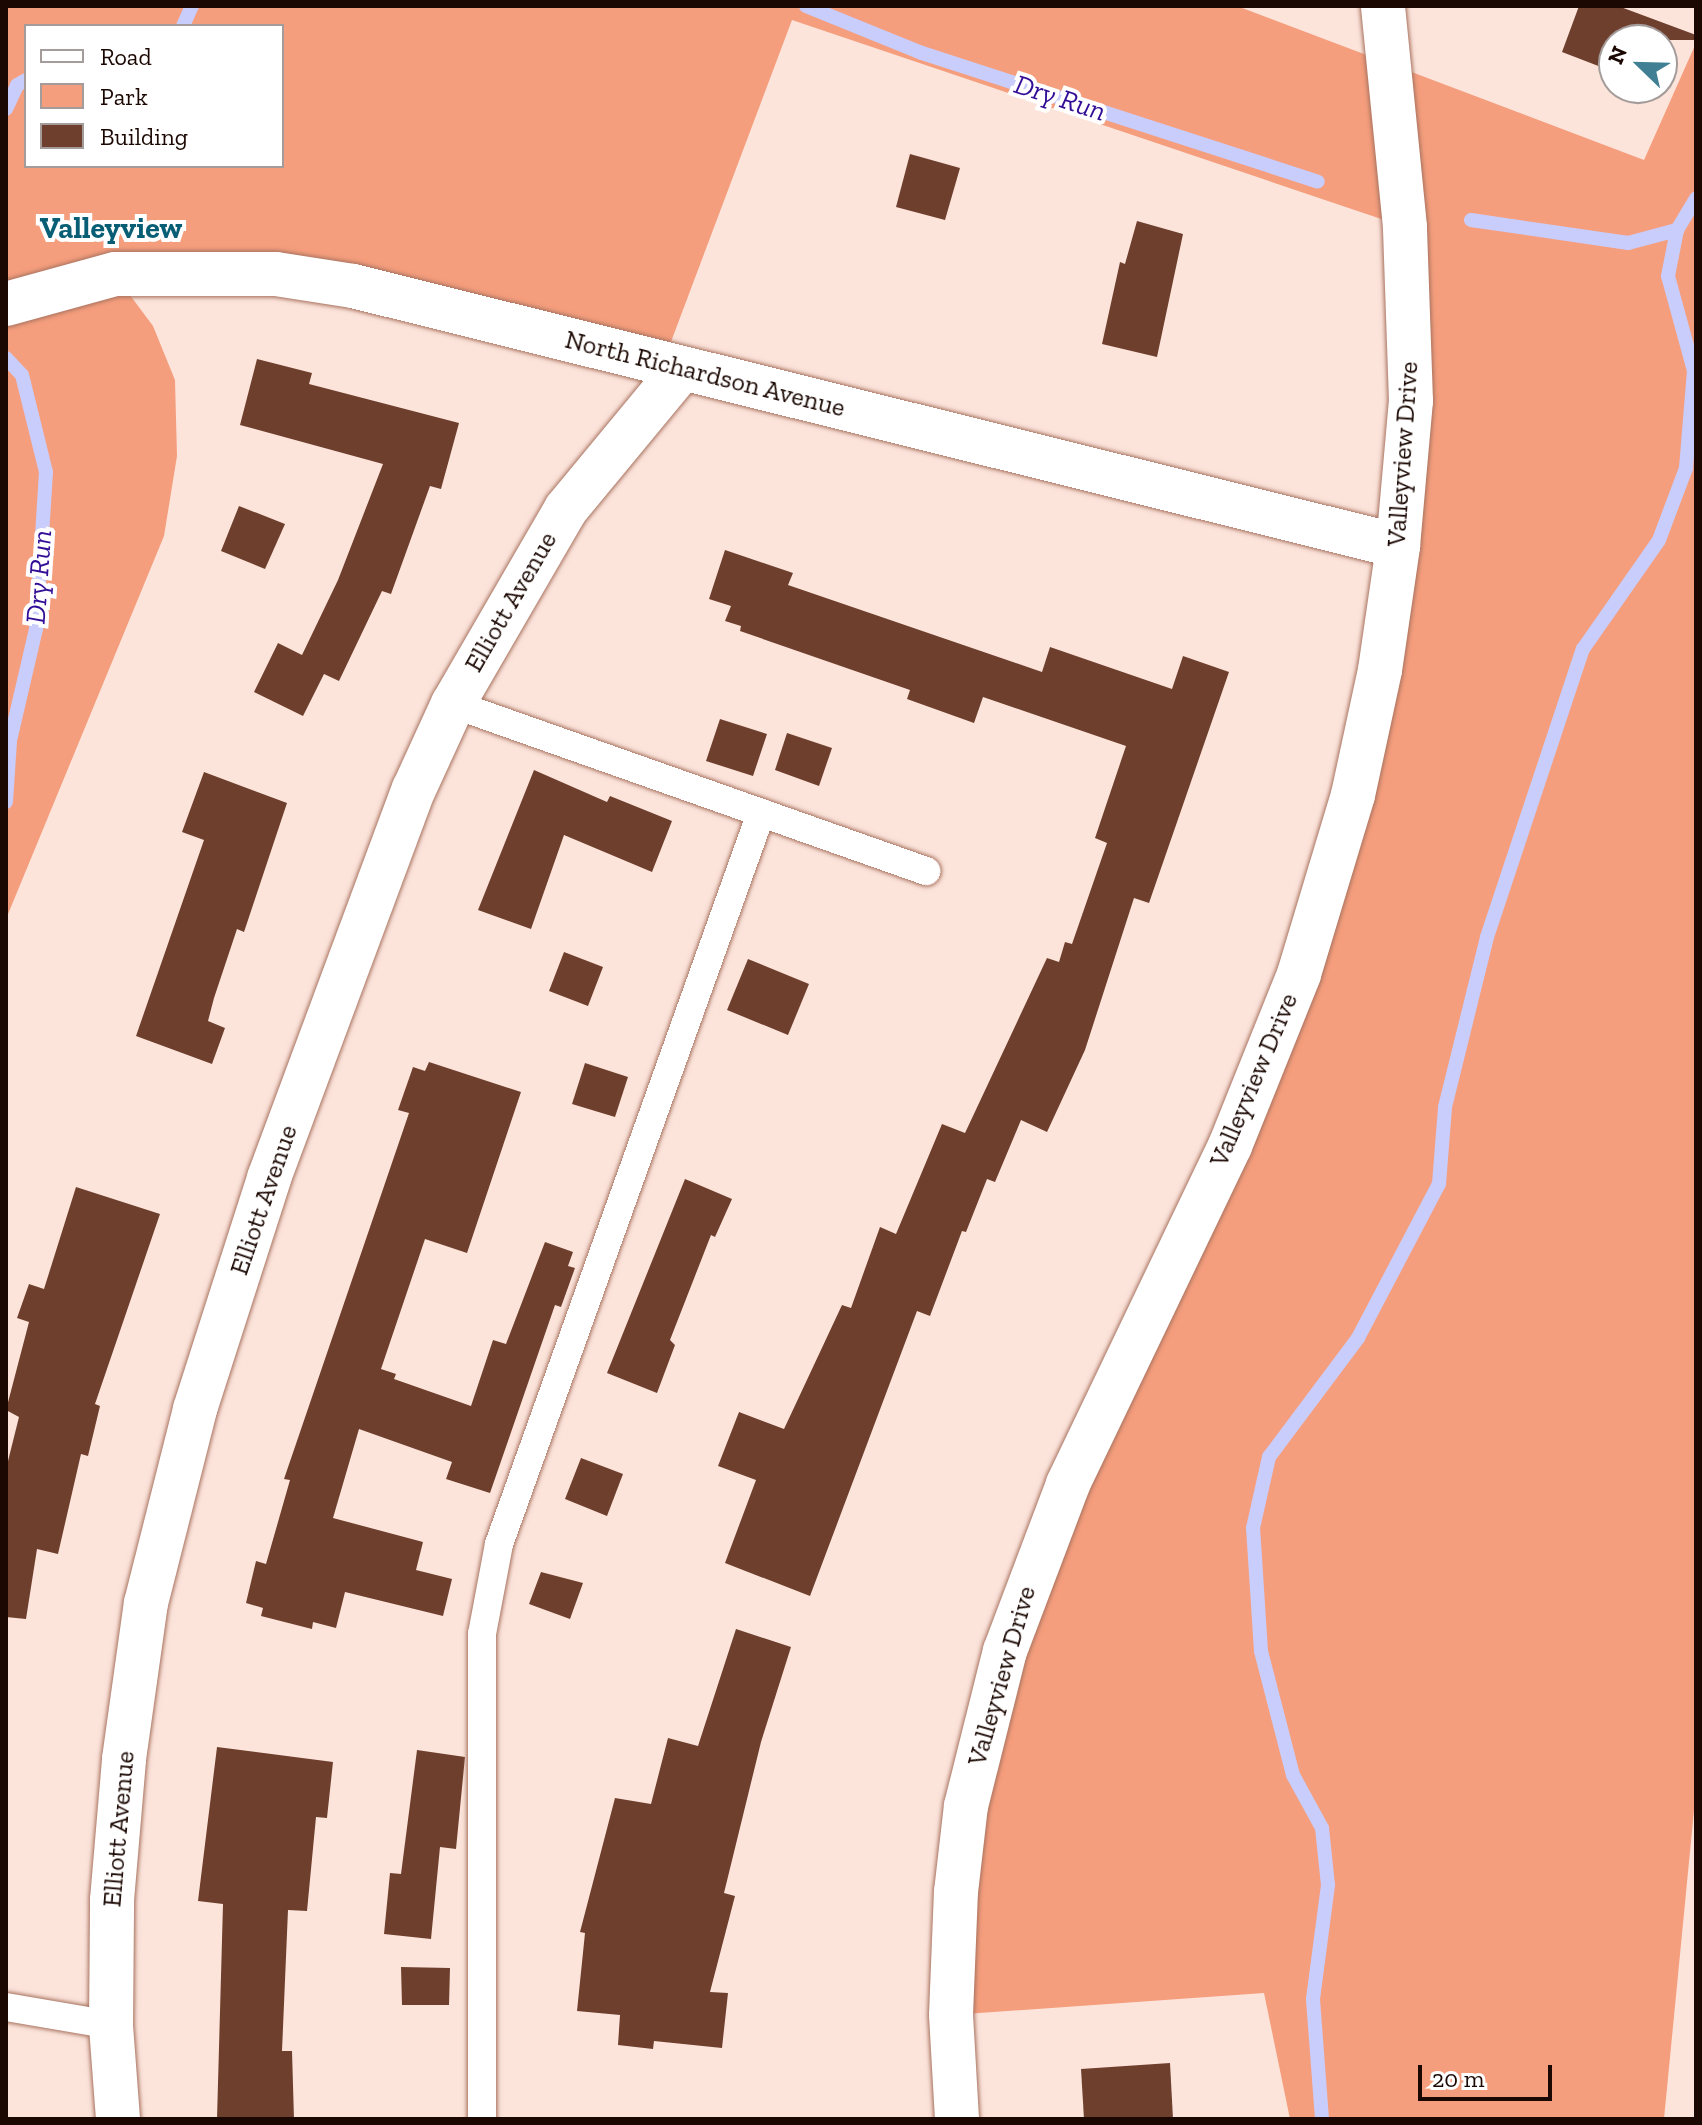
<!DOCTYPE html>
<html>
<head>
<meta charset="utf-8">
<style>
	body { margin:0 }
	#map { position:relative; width:1702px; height:2125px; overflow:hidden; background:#fce4db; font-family:"Zilla Slab",serif }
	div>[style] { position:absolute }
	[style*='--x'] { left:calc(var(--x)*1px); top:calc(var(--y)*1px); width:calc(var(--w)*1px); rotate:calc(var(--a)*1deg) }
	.green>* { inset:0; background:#f59e7d }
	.stream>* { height:14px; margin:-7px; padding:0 7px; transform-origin:7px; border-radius:7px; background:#c9cdfc }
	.building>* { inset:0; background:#6f3f2d }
	.roads { filter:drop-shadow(0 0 2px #a87360) drop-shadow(0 0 2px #a87360) }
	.lane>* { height:28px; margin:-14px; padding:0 14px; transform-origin:14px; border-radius:14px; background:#fff }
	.street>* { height:44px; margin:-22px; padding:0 22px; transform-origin:22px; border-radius:22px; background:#fff }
	.secondary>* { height:44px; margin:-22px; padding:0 22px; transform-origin:22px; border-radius:22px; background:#fff }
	span { translate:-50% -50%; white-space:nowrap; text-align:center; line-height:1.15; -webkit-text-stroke:8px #fff; paint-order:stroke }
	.street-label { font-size:26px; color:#1b0803 }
	.water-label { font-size:28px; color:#320d96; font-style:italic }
	.quarter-label { font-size:30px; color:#085e74; font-weight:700 }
	.frame { position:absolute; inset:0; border:8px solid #1b0803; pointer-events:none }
	.legend { position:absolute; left:24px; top:24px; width:260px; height:144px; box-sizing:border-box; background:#fff; border:2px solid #a49c9a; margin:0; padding:10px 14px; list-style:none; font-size:24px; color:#1b0803 }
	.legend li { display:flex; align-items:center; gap:16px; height:40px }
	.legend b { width:40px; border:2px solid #a49c9a }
	.north { position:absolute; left:1598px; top:24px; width:80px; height:80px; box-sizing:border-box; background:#fff; border:2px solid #a49c9a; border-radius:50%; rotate:293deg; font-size:22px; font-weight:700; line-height:32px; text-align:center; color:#1b0803 }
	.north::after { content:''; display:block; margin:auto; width:28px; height:36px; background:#418094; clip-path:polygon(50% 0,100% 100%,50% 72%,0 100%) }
	.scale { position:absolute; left:1418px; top:2065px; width:134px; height:36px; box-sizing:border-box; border:4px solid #1b0803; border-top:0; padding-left:10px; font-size:24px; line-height:28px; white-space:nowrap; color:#1b0803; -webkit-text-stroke:6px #fff; paint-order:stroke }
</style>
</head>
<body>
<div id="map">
	<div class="green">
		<i style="clip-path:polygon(evenodd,6px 6px,1237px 6px,1644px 160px,1696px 43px,1696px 1790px,1664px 2119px,1290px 2119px,1264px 1993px,951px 2015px,984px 1723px,1230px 1146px,1380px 670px,1405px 227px,792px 20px,663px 363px,353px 286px,115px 275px,153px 326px,175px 380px,177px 456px,164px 536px,6px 919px,6px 6px,26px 26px,282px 26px,282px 166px,26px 166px,26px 26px)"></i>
	</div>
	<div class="stream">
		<i style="--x:806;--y:6;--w:125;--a:22.1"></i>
		<i style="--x:922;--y:53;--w:416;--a:18"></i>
		<i style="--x:183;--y:26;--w:22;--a:-66"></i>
		<i style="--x:6;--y:109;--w:26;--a:-65"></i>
		<i style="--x:17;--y:85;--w:10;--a:-29"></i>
		<i style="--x:1471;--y:220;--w:159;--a:8.3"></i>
		<i style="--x:1628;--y:243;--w:51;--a:-14.9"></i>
		<i style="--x:6;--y:358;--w:23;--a:47"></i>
		<i style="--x:22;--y:375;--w:100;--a:76.1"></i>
		<i style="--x:46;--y:472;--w:157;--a:93.6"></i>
		<i style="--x:36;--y:629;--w:115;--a:103.1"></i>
		<i style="--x:10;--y:741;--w:61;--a:93.8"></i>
		<i style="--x:1322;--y:2119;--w:120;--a:-94.3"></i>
		<i style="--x:1313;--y:1999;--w:115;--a:-82.5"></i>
		<i style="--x:1328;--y:1885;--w:57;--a:-96"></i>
		<i style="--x:1322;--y:1828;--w:60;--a:-118.7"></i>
		<i style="--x:1293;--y:1775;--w:128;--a:-104.5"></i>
		<i style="--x:1261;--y:1651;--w:123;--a:-93.7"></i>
		<i style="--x:1253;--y:1528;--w:73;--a:-77.3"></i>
		<i style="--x:1269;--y:1457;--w:149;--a:-53.2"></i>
		<i style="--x:1358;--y:1338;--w:174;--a:-62.3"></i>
		<i style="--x:1439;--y:1184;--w:77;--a:-85.5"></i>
		<i style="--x:1445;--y:1107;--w:175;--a:-76.1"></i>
		<i style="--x:1487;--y:937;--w:304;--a:-71.6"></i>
		<i style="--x:1583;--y:649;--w:133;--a:-55.1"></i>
		<i style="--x:1659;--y:540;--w:77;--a:-69.4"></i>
		<i style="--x:1686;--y:468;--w:97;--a:-85.3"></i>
		<i style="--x:1694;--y:371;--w:98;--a:-105.3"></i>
		<i style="--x:1668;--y:276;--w:47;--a:-78.9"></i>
		<i style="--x:1677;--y:230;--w:37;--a:-59"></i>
	</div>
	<div class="building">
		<i style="clip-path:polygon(1579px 6px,1618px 6px,1696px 35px,1696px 40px,1614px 40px,1614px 72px,1562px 52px)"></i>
		<i style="clip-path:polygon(910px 154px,960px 168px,945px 220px,896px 207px)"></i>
		<i style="clip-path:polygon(1137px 221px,1183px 234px,1157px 357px,1102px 344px,1120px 262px,1125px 264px)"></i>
		<i style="clip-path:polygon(257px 359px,312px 373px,309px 384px,459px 423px,441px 489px,430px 486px,391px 594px,382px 591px,339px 681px,324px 674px,303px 716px,254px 692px,278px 643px,302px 655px,338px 580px,383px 464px,240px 425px)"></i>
		<i style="clip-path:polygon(239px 506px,285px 524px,265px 569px,221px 551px)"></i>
		<i style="clip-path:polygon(725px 550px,793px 573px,788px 585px,1042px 672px,1050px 647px,1172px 689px,1183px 656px,1229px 672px,1149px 903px,1134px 898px,1085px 1050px,1047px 1132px,1021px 1120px,995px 1182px,987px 1179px,966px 1232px,962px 1231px,930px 1316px,917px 1311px,810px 1596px,725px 1563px,756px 1480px,718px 1466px,739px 1412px,784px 1429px,842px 1305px,851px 1308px,880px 1227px,896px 1234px,942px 1124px,965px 1133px,1047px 958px,1059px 962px,1065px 942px,1072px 944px,1107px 843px,1095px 838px,1126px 746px,983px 697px,974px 723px,907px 699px,910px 690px,740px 631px,741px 626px,725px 621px,731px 606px,709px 599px)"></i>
		<i style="clip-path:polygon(720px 719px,767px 734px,753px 776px,706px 761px)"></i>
		<i style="clip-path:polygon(787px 733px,832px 748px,819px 786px,775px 770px)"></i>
		<i style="clip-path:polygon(534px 770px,607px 802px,610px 796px,672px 821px,652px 872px,564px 835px,531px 929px,478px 910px)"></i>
		<i style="clip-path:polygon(204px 772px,287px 803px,244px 932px,237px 929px,214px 998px,208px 1021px,225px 1028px,212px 1064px,136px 1036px,204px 840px,182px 832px)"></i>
		<i style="clip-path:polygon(564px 952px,603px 967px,588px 1006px,549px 991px)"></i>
		<i style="clip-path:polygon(748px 959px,809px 984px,788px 1035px,727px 1010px)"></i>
		<i style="clip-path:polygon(429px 1062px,521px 1092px,467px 1253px,425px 1239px,381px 1369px,396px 1374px,394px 1379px,471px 1406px,493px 1340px,506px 1344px,545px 1242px,573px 1252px,568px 1266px,575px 1268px,561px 1307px,555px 1305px,490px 1493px,446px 1479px,452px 1462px,359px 1429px,333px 1518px,423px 1542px,416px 1570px,452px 1579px,443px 1616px,345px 1592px,336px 1628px,313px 1622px,312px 1629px,261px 1616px,263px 1608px,246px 1603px,256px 1561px,266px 1564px,290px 1480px,284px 1479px,409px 1113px,398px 1110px,413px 1067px,425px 1071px)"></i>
		<i style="clip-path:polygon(585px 1063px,628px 1077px,615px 1117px,572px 1104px)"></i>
		<i style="clip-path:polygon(685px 1179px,732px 1199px,715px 1237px,711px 1235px,670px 1340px,675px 1345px,657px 1393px,607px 1373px)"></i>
		<i style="clip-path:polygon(76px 1187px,160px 1214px,95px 1404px,100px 1406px,88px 1456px,81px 1454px,58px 1554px,37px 1549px,26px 1619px,6px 1617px,6px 1469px,19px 1417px,6px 1410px,29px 1322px,17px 1318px,29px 1284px,44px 1289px)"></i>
		<i style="clip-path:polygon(581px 1458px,623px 1474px,607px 1516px,565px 1499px)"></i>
		<i style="clip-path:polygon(541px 1572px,583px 1583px,570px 1619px,529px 1604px)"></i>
		<i style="clip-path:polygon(736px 1629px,791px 1647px,761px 1742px,724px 1893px,735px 1896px,710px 1992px,728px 1993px,722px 2048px,654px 2041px,653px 2049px,618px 2045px,620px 2015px,577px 2011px,585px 1933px,580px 1932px,615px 1798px,651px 1804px,668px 1738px,698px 1746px)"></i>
		<i style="clip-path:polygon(217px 1747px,333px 1762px,327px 1818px,316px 1817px,307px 1911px,288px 1910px,282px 2051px,292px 2051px,294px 2119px,217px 2119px,223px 1904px,198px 1901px)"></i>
		<i style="clip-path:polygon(417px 1750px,465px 1757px,456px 1849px,440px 1847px,431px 1939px,384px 1934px,390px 1873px,401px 1874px)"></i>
		<i style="clip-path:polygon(401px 1967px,450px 1968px,449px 2005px,402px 2005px)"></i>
		<i style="clip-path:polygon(1170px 2063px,1173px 2119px,1084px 2119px,1081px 2069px)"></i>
	</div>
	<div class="roads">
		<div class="lane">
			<i style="--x:453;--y:704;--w:502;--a:19.45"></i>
			<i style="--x:6;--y:2007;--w:107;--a:9.7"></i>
			<i style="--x:482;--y:2119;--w:485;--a:-90"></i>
			<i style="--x:482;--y:1634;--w:92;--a:-79.3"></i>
			<i style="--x:499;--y:1544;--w:777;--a:-70.28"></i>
		</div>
		<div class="street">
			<i style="--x:6;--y:304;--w:113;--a:-15.4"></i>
			<i style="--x:115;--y:274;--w:161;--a:0"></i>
			<i style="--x:276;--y:274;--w:78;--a:8.9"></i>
			<i style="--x:353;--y:286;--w:1077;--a:13.97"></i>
			<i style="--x:118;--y:2119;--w:94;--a:-94.3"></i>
			<i style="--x:111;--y:2025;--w:125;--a:-89.5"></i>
			<i style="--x:112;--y:1900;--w:142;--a:-85.1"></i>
			<i style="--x:124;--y:1759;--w:158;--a:-82"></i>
			<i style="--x:146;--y:1603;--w:200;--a:-75.8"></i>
			<i style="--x:195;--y:1409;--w:243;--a:-72.2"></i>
			<i style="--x:269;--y:1178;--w:415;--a:-69.6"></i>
			<i style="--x:414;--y:789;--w:94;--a:-65.4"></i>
			<i style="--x:453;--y:704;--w:225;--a:-59.9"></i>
			<i style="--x:566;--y:509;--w:182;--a:-50.4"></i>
		</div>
		<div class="secondary">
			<i style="--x:957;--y:2119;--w:104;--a:-93.3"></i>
			<i style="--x:951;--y:2015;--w:123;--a:-87.7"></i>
			<i style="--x:956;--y:1892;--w:87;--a:-83.4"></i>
			<i style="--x:966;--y:1806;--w:160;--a:-75.9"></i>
			<i style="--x:1005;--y:1651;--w:178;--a:-69.3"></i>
			<i style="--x:1068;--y:1484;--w:375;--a:-64.4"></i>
			<i style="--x:1230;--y:1146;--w:185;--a:-68.1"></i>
			<i style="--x:1299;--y:974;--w:187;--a:-73.2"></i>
			<i style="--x:1353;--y:795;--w:128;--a:-77.8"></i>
			<i style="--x:1380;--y:670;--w:125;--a:-81.7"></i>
			<i style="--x:1398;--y:546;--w:146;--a:-84.9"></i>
			<i style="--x:1411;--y:401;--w:174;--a:-92"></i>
			<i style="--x:1405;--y:227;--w:222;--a:-95.7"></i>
		</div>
	</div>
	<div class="street-label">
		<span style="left:705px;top:374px;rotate:14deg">North Richardson Avenue</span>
		<span style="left:1403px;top:454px;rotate:-86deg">Valleyview Drive</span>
		<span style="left:511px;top:602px;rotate:-60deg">Elliott Avenue</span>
		<span style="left:1254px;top:1080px;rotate:-67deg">Valleyview Drive</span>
		<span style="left:264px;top:1200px;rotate:-71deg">Elliott Avenue</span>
		<span style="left:1002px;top:1676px;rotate:-74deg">Valleyview Drive</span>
		<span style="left:119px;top:1829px;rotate:-85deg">Elliott Avenue</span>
	</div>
	<div class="water-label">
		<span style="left:1060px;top:98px;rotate:18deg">Dry Run</span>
		<span style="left:39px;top:577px;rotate:-86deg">Dry Run</span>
	</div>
	<div class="quarter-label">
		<span style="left:111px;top:228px">Valleyview</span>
	</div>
	<div class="frame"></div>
	<ul class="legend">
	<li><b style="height:10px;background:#fff"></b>Road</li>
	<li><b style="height:22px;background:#f59e7d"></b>Park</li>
	<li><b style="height:22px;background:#6f3f2d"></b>Building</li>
	</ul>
	<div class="north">N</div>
	<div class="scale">20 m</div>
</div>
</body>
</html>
